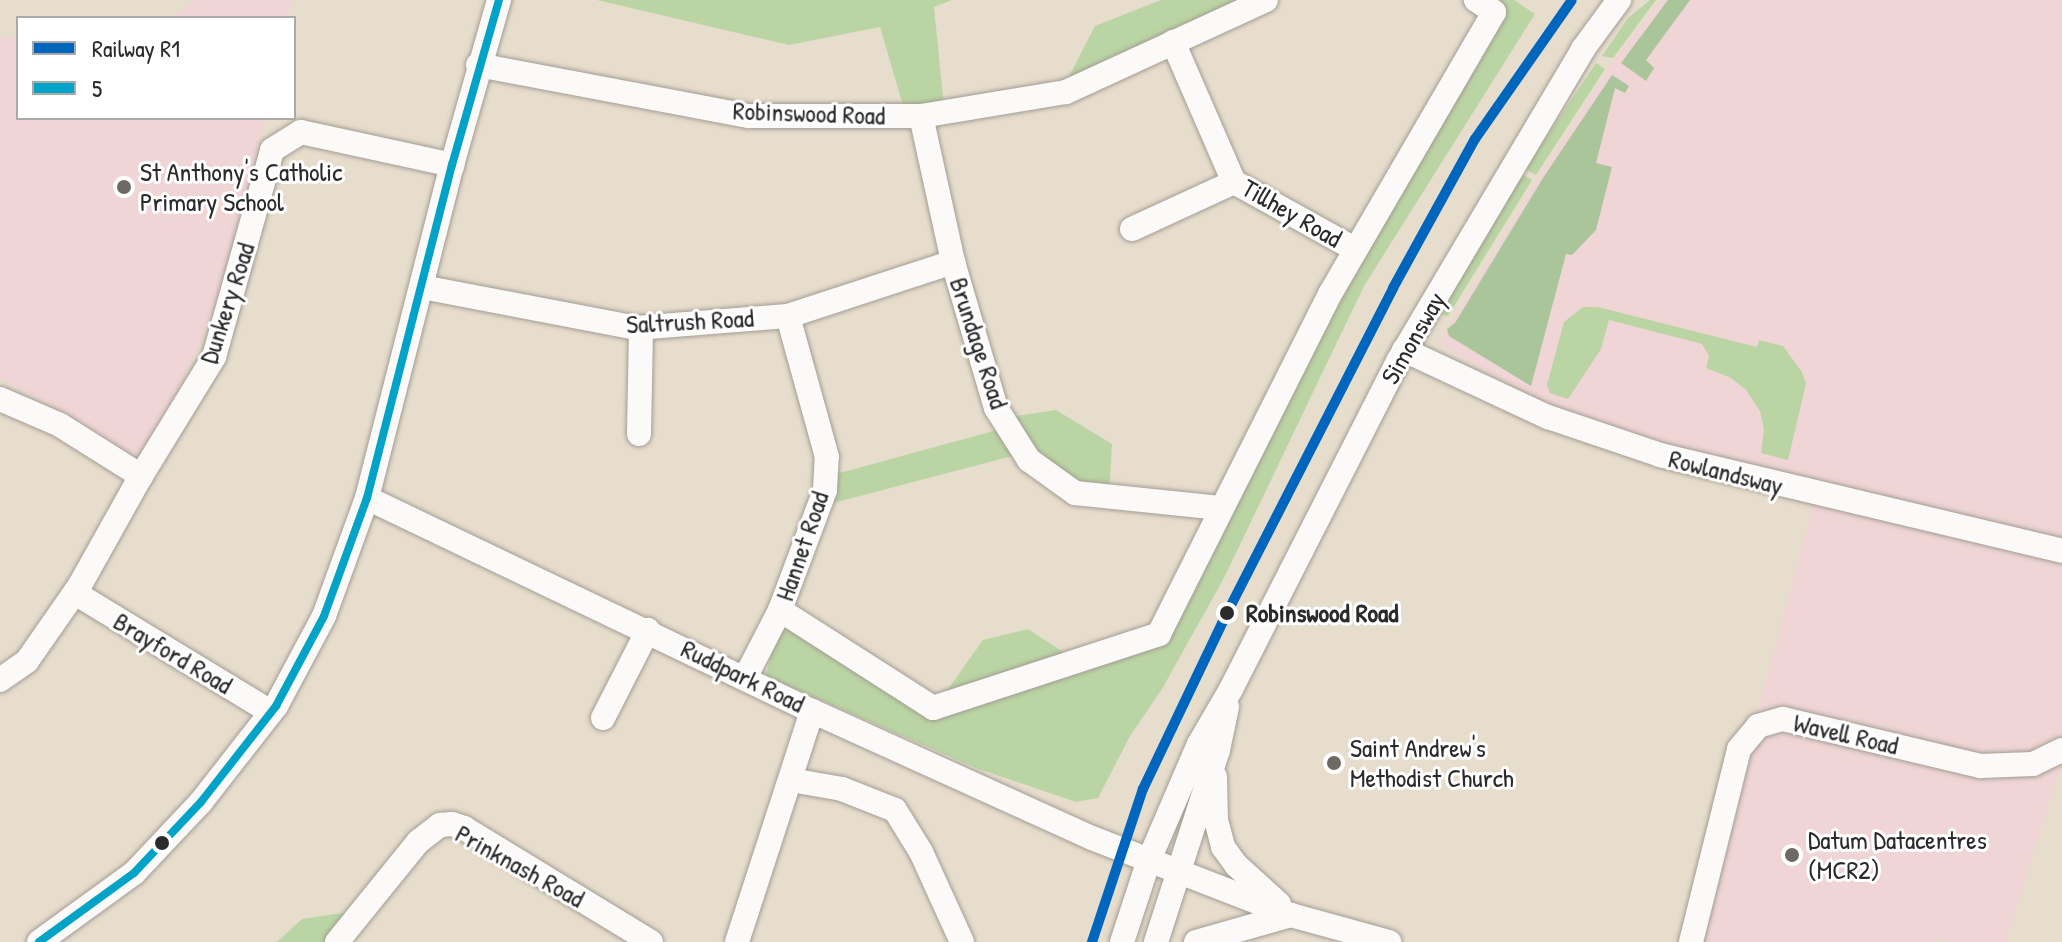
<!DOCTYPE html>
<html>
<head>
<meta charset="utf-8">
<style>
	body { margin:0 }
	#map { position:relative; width:2062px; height:942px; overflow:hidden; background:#e7ddcd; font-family:"Patrick Hand",sans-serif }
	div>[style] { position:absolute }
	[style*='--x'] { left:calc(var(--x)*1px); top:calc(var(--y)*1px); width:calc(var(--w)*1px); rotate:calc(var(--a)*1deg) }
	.built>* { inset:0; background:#efd5d5 }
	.green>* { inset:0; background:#bad5a3 }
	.forest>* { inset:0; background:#aac599 }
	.roads { filter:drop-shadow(0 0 2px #a39d94) drop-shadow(0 0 2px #a39d94) }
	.minor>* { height:24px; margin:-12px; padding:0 12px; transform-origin:12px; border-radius:12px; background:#fbfaf8 }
	.bus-1>* { height:8px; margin:-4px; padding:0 4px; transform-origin:4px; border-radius:4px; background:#02a3c6 }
	.rail-1>* { height:10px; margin:-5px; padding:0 5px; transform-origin:5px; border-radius:5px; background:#0065bd }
	.dots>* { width:22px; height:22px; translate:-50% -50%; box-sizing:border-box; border:4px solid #fff; border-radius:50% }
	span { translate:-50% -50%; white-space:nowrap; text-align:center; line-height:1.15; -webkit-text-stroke:6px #fff; paint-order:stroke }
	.street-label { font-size:26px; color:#2b2b2b }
	.poi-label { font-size:26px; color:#2b2b2b }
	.left { translate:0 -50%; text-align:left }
	.stop-label { font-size:26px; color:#2b2b2b; font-weight:700 }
	.legend { position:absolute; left:16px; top:16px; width:280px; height:104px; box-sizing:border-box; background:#fff; border:2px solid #aaa; margin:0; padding:10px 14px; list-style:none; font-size:24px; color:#2b2b2b }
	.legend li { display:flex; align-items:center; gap:16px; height:40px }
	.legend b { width:40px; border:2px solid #aaa }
</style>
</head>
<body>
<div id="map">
	<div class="built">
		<i style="clip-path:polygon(195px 0,292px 0,288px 18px,171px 18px)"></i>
		<i style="clip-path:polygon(1660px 0,2062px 0,2062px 771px,2057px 776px,2006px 942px,1950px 942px,1936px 938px,1935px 942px,1678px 942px,1728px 746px,1755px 720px,1819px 484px,1645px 441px,1590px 422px,1519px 391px,1439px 344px,1549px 161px,1611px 65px)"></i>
		<i style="clip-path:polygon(0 36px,18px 39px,18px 118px,265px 118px,232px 255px,216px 308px,168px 411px,138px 460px,0 378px)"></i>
	</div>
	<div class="green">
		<i style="clip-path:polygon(597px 0,952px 0,934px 7px,944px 107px,904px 109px,880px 27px,789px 45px)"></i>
		<i style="clip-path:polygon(1161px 0,1260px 0,1065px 84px,1095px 26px)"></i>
		<i style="clip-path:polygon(1501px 0,1514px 0,1535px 14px,1364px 286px,1224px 578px,1162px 689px,1130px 736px,1098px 798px,1076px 802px,976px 768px,766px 676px,772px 650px,783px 631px,791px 629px,924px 716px,947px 716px,1154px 642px,1357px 260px,1507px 15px,1501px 7px)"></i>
		<i style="clip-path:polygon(1650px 0,1656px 0,1613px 58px,1602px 56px,1628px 18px)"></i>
		<i style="clip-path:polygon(1596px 63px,1605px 69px,1536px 175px,1525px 169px)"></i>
		<i style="clip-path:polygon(1522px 174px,1532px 180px,1448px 316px,1438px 314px)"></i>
		<i style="clip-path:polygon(1583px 307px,1598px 307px,1757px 347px,1759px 340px,1783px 346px,1802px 372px,1806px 384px,1788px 460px,1761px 453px,1764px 430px,1760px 411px,1746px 390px,1731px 378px,1706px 368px,1709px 356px,1702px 344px,1609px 320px,1601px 349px,1568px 399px,1550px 393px,1547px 385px,1564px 322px)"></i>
		<i style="clip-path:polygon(1056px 410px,1112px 444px,1109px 496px,1075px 493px,1024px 453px,818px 507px,825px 477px,1008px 427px,1002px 418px)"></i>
		<i style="clip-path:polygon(1028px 629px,1066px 654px,941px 699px,983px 640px)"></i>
		<i style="clip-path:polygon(362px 910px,344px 933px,353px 942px,277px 942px,302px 919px)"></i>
	</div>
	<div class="forest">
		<i style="clip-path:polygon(1668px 0,1690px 0,1646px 60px,1654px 68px,1646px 81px,1621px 63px)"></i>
		<i style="clip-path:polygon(1612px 75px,1629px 86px,1625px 93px,1615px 88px,1596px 163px,1612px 167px,1596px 230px,1572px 255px,1566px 254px,1531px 386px,1449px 336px,1447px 329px,1455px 323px,1543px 178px)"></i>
	</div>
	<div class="roads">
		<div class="minor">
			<i style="--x:1173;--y:42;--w:153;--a:66.5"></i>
			<i style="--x:1234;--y:182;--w:138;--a:29"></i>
			<i style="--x:478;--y:65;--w:276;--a:10.7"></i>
			<i style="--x:749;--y:116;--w:172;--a:0"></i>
			<i style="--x:921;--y:116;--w:147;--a:-9.4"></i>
			<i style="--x:1066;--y:92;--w:220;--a:-24.7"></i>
			<i style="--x:921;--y:116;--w:149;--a:77.6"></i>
			<i style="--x:953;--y:262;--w:152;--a:73.6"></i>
			<i style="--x:996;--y:408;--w:62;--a:57.6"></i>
			<i style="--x:1029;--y:460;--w:57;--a:35.7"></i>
			<i style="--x:1075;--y:493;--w:146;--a:5.9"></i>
			<i style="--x:1132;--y:229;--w:112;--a:-24.7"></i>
			<i style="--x:422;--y:287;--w:218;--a:10.8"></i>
			<i style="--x:636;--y:328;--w:152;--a:-4.5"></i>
			<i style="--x:788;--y:316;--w:174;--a:-18.1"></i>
			<i style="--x:1404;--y:350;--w:159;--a:25"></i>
			<i style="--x:1548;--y:417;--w:118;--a:18.7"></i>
			<i style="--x:1660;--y:455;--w:413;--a:13.4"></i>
			<i style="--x:0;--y:399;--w:65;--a:23.4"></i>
			<i style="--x:60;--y:425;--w:96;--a:32.2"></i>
			<i style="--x:639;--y:434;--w:106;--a:-88.9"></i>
			<i style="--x:367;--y:498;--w:493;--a:25.6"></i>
			<i style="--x:812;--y:711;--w:307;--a:24.4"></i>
			<i style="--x:1092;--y:838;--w:213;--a:21.2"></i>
			<i style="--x:1291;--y:915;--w:102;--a:15.4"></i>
			<i style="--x:75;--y:593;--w:229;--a:31.3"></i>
			<i style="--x:780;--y:610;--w:182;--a:32.6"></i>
			<i style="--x:933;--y:708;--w:238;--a:-18.1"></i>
			<i style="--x:1159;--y:634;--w:381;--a:-63.3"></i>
			<i style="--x:1330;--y:294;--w:326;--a:-59.8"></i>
			<i style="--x:1494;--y:12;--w:22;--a:-146"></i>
			<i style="--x:746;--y:676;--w:74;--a:-62.7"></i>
			<i style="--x:780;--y:610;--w:128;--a:-69.4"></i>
			<i style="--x:825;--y:490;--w:33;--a:-87"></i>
			<i style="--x:827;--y:457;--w:146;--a:-105.5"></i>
			<i style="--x:0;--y:680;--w:33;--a:-35"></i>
			<i style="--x:27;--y:661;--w:93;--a:-55.1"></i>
			<i style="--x:80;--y:585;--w:125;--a:-60.8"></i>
			<i style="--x:141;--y:476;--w:140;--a:-58.5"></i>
			<i style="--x:214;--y:357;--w:215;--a:-74.3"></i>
			<i style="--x:272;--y:150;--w:34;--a:-32"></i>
			<i style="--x:301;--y:132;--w:155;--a:12.3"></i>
			<i style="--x:603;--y:718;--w:99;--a:-62.9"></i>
			<i style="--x:1215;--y:777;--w:43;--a:88.7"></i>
			<i style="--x:1216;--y:820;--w:28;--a:75"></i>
			<i style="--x:1223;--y:847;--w:22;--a:54"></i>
			<i style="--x:1236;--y:865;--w:58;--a:42.2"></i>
			<i style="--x:791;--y:780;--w:52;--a:10"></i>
			<i style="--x:842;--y:789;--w:57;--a:21.6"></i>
			<i style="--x:895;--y:810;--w:49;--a:58.2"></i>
			<i style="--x:921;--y:852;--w:99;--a:65.5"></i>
			<i style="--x:39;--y:942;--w:117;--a:-36"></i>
			<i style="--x:134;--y:873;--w:98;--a:-46.7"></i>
			<i style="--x:201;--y:802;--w:122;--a:-52"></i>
			<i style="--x:276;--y:706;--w:102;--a:-61.9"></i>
			<i style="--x:324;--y:616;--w:126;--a:-70"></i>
			<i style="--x:367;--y:498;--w:344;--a:-75.7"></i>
			<i style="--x:452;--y:165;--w:172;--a:-74.1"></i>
			<i style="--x:337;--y:942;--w:129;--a:-51"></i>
			<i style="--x:418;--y:842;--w:28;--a:-38"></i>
			<i style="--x:440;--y:825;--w:12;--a:-5"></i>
			<i style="--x:452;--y:824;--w:13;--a:18"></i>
			<i style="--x:464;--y:828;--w:219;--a:31.4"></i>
			<i style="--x:737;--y:942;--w:243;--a:-72"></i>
			<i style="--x:1122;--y:942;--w:86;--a:-71.8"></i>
			<i style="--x:1149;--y:860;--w:126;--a:-66.7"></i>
			<i style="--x:1199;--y:744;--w:64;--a:-59.8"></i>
			<i style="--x:1231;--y:689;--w:368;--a:-63"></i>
			<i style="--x:1398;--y:361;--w:363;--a:-59.3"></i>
			<i style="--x:1583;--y:49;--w:61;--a:-53.7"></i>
			<i style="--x:1156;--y:942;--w:202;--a:-72.1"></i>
			<i style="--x:1218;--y:750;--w:44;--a:-78.2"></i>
			<i style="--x:1196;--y:942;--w:99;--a:-15.9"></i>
			<i style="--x:1691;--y:942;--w:199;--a:-76"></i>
			<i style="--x:1739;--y:749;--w:30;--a:-50"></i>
			<i style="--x:1758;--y:726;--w:26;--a:-16"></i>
			<i style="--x:1783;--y:719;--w:204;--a:13.4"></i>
			<i style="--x:1981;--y:766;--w:52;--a:-2.2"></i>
			<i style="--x:2033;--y:764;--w:32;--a:-26"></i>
		</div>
	</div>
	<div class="bus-1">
		<i style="--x:39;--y:942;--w:117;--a:-36"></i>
		<i style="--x:134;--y:873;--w:98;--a:-46.7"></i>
		<i style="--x:201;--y:802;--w:122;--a:-52"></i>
		<i style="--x:276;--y:706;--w:102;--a:-61.9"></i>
		<i style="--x:324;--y:616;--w:126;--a:-70"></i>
		<i style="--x:367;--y:498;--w:344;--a:-75.7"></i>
		<i style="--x:452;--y:165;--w:172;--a:-74.1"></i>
	</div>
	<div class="rail-1">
		<i style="--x:1092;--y:942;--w:161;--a:-71.6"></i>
		<i style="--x:1143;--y:789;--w:195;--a:-64.5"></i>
		<i style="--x:1227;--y:613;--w:365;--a:-62.9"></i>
		<i style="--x:1393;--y:288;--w:170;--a:-61.2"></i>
		<i style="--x:1475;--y:139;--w:169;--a:-55.1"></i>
	</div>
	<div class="dots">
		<i style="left:124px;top:187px;background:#6d6964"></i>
		<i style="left:1227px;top:613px;background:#2b2b2b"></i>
		<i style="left:1334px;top:763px;background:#6d6964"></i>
		<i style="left:162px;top:843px;background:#2b2b2b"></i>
		<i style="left:1792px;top:855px;background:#6d6964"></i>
	</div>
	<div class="street-label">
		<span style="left:809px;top:113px;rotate:2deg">Robinswood Road</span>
		<span style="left:1292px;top:213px;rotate:30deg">Tillhey Road</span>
		<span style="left:227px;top:303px;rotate:-72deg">Dunkery Road</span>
		<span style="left:690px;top:321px;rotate:-3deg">Saltrush Road</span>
		<span style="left:1413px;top:338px;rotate:-60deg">Simonsway</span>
		<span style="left:979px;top:343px;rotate:72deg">Brundage Road</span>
		<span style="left:1726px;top:472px;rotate:14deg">Rowlandsway</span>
		<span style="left:802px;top:546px;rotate:-71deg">Hannet Road</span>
		<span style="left:173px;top:653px;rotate:31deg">Brayford Road</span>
		<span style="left:743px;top:676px;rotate:26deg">Ruddpark Road</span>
		<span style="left:1846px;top:734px;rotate:13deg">Wavell Road</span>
		<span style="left:520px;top:866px;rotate:29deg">Prinknash Road</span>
	</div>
	<div class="poi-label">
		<span class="left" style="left:140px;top:187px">St Anthony's Catholic<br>Primary School</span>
		<span class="left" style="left:1350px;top:763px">Saint Andrew's<br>Methodist Church</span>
		<span class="left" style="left:1808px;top:855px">Datum Datacentres<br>(MCR2)</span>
	</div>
	<div class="stop-label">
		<span class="left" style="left:1246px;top:613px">Robinswood Road</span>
	</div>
	<ul class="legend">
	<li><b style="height:10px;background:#0065bd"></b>Railway R1</li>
	<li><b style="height:10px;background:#02a3c6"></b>5</li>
	</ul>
</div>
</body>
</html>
